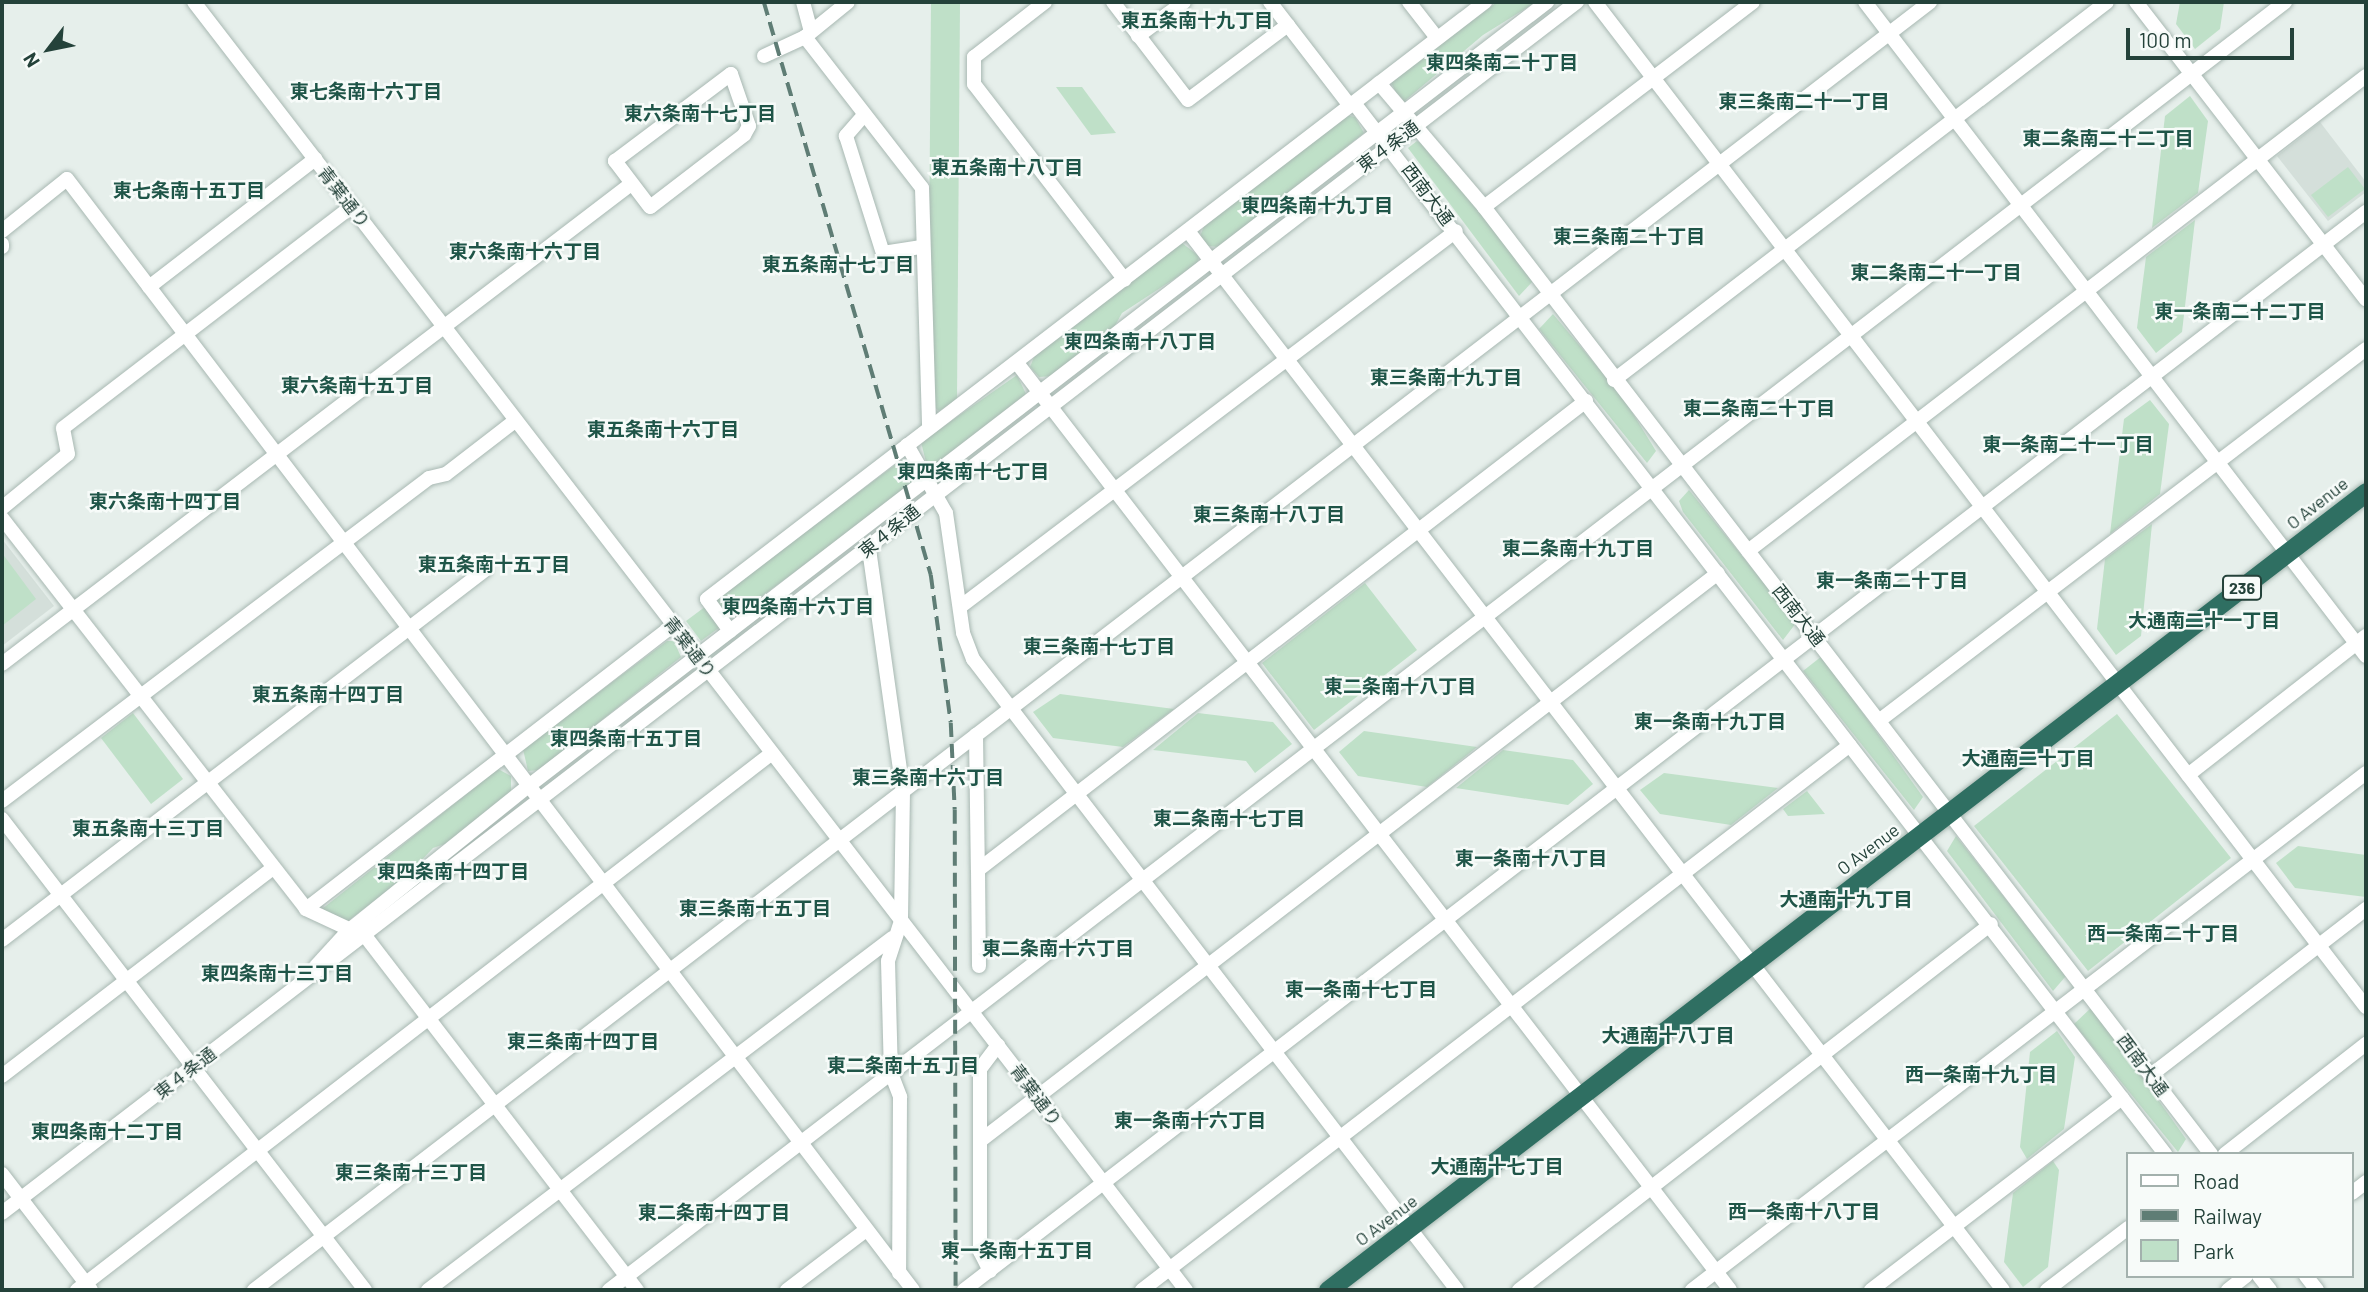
<!DOCTYPE html>
<html>
<head>
<meta charset="utf-8">
<style>
	body { margin:0 }
	#map { position:relative; width:2368px; height:1292px; overflow:hidden; background:#e6efeb; font-family:Barlow,"Noto Sans JP",sans-serif }
	div>[style] { position:absolute }
	[style*='--x'] { left:calc(var(--x)*1px); top:calc(var(--y)*1px); width:calc(var(--w)*1px); rotate:calc(var(--a)*1deg) }
	.built>* { inset:0; background:#d4dfda }
	.green>* { inset:0; background:#bfe0c8 }
	.roads { filter:drop-shadow(0 0 2px #a8b8b2) drop-shadow(0 0 2px #a8b8b2) }
	.minor>* { height:14px; margin:-7px; padding:0 7px; transform-origin:7px; border-radius:7px; background:#fff }
	.highway>* { height:19px; margin:-9.5px; padding:0 9.5px; transform-origin:9.5px; border-radius:9.5px; background:#2f6f62 }
	.rail>* { height:3.5px; margin-top:-1.75px; transform-origin:0; background:repeating-linear-gradient(90deg,#5f7d75 0 14px,transparent 0 21px) }
	span { translate:-50% -50%; white-space:nowrap; text-align:center; line-height:1.15; -webkit-text-stroke:5px #f7fbf9; paint-order:stroke }
	.shield-label span { padding:2px 5px; background:#f7fbf9; border:2px solid; border-radius:5px; -webkit-text-stroke-width:0 }
	.shield-label { font-size:16px; color:#24423a; font-weight:700 }
	.street-label { font-size:18px; color:#24423a }
	.neighbourhood-label { font-size:19px; color:#1f5548; font-weight:700 }
	.frame { position:absolute; inset:0; border:4px solid #24423a; pointer-events:none }
	.legend { position:absolute; left:2126px; top:1152px; width:228px; height:126px; box-sizing:border-box; background:#f7fbf9; border:2px solid #a3b1ad; margin:0; padding:9px 12px; list-style:none; font-size:21px; color:#24423a }
	.legend li { display:flex; align-items:center; gap:14px; height:35px }
	.legend b { width:35px; border:2px solid #a3b1ad }
	.north { position:absolute; left:14px; top:14px; width:70px; height:70px; -webkit-text-stroke:5px #f7fbf9; paint-order:stroke; rotate:238deg; font-size:19px; font-weight:700; line-height:28px; text-align:center; color:#24423a }
	.north::after { content:''; display:block; margin:auto; width:24px; height:32px; background:#24423a; clip-path:polygon(50% 0,100% 100%,50% 72%,0 100%) }
	.scale { position:absolute; left:2126px; top:28px; width:168px; height:32px; box-sizing:border-box; border:4px solid #24423a; border-top:0; padding-left:9px; font-size:21px; line-height:24px; white-space:nowrap; color:#24423a; -webkit-text-stroke:5px #f7fbf9; paint-order:stroke }
</style>
</head>
<body>
<div id="map">
	<div class="built">
		<i style="clip-path:polygon(2320px 122px,2366px 182px,2366px 192px,2328px 221px,2277px 156px)"></i>
		<i style="clip-path:polygon(2px 539px,54px 606px,2px 646px)"></i>
	</div>
	<div class="green">
		<i style="clip-path:polygon(931px 2px,960px 2px,957px 400px,939px 411px,932px 405px,929px 254px)"></i>
		<i style="clip-path:polygon(1497px 2px,1536px 2px,1483px 35px,1401px 104px,1391px 82px)"></i>
		<i style="clip-path:polygon(2180px 2px,2224px 2px,2220px 29px,2195px 49px,2176px 24px)"></i>
		<i style="clip-path:polygon(1056px 87px,1082px 87px,1116px 133px,1091px 135px)"></i>
		<i style="clip-path:polygon(2190px 96px,2208px 121px,2198px 193px,2152px 228px,2165px 116px)"></i>
		<i style="clip-path:polygon(1346px 115px,1355px 117px,1364px 133px,1219px 247px,1207px 246px,1200px 236px,1205px 224px)"></i>
		<i style="clip-path:polygon(1417px 141px,1432px 150px,1533px 281px,1519px 296px,1408px 148px)"></i>
		<i style="clip-path:polygon(2348px 167px,2365px 189px,2328px 217px,2311px 195px)"></i>
		<i style="clip-path:polygon(2195px 220px,2182px 332px,2156px 353px,2137px 328px,2146px 257px)"></i>
		<i style="clip-path:polygon(1182px 243px,1199px 256px,1197px 264px,1122px 313px,1112px 331px,1053px 376px,1039px 377px,1030px 367px,1034px 357px)"></i>
		<i style="clip-path:polygon(1553px 314px,1622px 396px,1656px 451px,1647px 463px,1539px 329px)"></i>
		<i style="clip-path:polygon(1017px 375px,1026px 394px,934px 465px,926px 462px,921px 442px)"></i>
		<i style="clip-path:polygon(2150px 400px,2169px 424px,2160px 494px,2110px 534px,2124px 419px)"></i>
		<i style="clip-path:polygon(903px 459px,916px 476px,913px 485px,701px 641px,686px 621px)"></i>
		<i style="clip-path:polygon(1689px 490px,1796px 623px,1783px 640px,1683px 512px,1679px 501px)"></i>
		<i style="clip-path:polygon(2152px 524px,2141px 636px,2116px 655px,2097px 629px,2105px 559px)"></i>
		<i style="clip-path:polygon(2px 553px,36px 599px,2px 626px)"></i>
		<i style="clip-path:polygon(1365px 583px,1417px 650px,1314px 730px,1262px 663px)"></i>
		<i style="clip-path:polygon(667px 641px,674px 641px,681px 657px,539px 770px,528px 771px,523px 749px)"></i>
		<i style="clip-path:polygon(1822px 656px,1923px 797px,1914px 810px,1803px 671px)"></i>
		<i style="clip-path:polygon(1060px 694px,1174px 709px,1123px 747px,1053px 738px,1033px 712px)"></i>
		<i style="clip-path:polygon(133px 713px,183px 779px,151px 804px,101px 738px)"></i>
		<i style="clip-path:polygon(1198px 713px,1273px 722px,1292px 744px,1255px 773px,1246px 761px,1153px 750px)"></i>
		<i style="clip-path:polygon(2117px 714px,2231px 858px,2088px 971px,1974px 826px)"></i>
		<i style="clip-path:polygon(1364px 731px,1477px 747px,1427px 787px,1358px 776px,1339px 752px)"></i>
		<i style="clip-path:polygon(1503px 750px,1573px 760px,1593px 784px,1568px 805px,1456px 788px)"></i>
		<i style="clip-path:polygon(498px 769px,511px 776px,511px 792px,448px 843px,433px 848px,405px 878px,348px 921px,322px 909px)"></i>
		<i style="clip-path:polygon(1664px 773px,1778px 788px,1731px 825px,1660px 814px,1640px 790px)"></i>
		<i style="clip-path:polygon(1807px 791px,1825px 814px,1788px 816px,1783px 809px)"></i>
		<i style="clip-path:polygon(1956px 836px,2066px 976px,2053px 991px,1947px 851px)"></i>
		<i style="clip-path:polygon(2298px 846px,2366px 855px,2366px 897px,2295px 888px,2276px 863px)"></i>
		<i style="clip-path:polygon(2092px 1007px,2186px 1139px,2178px 1152px,2074px 1024px)"></i>
		<i style="clip-path:polygon(2057px 1031px,2075px 1057px,2064px 1129px,2027px 1159px,2020px 1147px,2030px 1052px)"></i>
		<i style="clip-path:polygon(2053px 1161px,2059px 1170px,2048px 1267px,2023px 1287px,2004px 1262px,2013px 1193px)"></i>
	</div>
	<div class="roads">
		<div class="minor">
			<i style="--x:194;--y:2;--w:1626;--a:52.4"></i>
			<i style="--x:803;--y:2;--w:30;--a:75"></i>
			<i style="--x:1045;--y:2;--w:90;--a:142.2"></i>
			<i style="--x:974;--y:57;--w:27;--a:90"></i>
			<i style="--x:974;--y:84;--w:247;--a:52.4"></i>
			<i style="--x:1113;--y:2;--w:123;--a:52.6"></i>
			<i style="--x:1188;--y:100;--w:125;--a:-36.9"></i>
			<i style="--x:1270;--y:2;--w:131;--a:52.4"></i>
			<i style="--x:1409;--y:2;--w:46;--a:52.1"></i>
			<i style="--x:1595;--y:2;--w:1267;--a:52.51"></i>
			<i style="--x:1865;--y:2;--w:824;--a:52.55"></i>
			<i style="--x:2136;--y:2;--w:376;--a:52.3"></i>
			<i style="--x:1138;--y:36;--w:57;--a:-36.5"></i>
			<i style="--x:805;--y:37;--w:191;--a:52.2"></i>
			<i style="--x:922;--y:188;--w:239;--a:88.3"></i>
			<i style="--x:764;--y:56;--w:45;--a:-24.9"></i>
			<i style="--x:805;--y:37;--w:55;--a:-39.1"></i>
			<i style="--x:731;--y:74;--w:55;--a:70.9"></i>
			<i style="--x:749;--y:126;--w:10;--a:119"></i>
			<i style="--x:744;--y:135;--w:118;--a:142.5"></i>
			<i style="--x:650;--y:207;--w:58;--a:-127.3"></i>
			<i style="--x:615;--y:161;--w:145;--a:-36.9"></i>
			<i style="--x:1379;--y:83;--w:162;--a:49.7"></i>
			<i style="--x:1484;--y:207;--w:1194;--a:52.49"></i>
			<i style="--x:1354;--y:103;--w:1328;--a:52.34"></i>
			<i style="--x:864;--y:115;--w:28;--a:131"></i>
			<i style="--x:846;--y:136;--w:123;--a:72.5"></i>
			<i style="--x:883;--y:253;--w:39;--a:-9"></i>
			<i style="--x:1484;--y:207;--w:338;--a:-37.3"></i>
			<i style="--x:2;--y:231;--w:83;--a:-38.7"></i>
			<i style="--x:67;--y:179;--w:1396;--a:52.71"></i>
			<i style="--x:1188;--y:231;--w:1336;--a:52.42"></i>
			<i style="--x:2;--y:244;--w:3;--a:90"></i>
			<i style="--x:149;--y:287;--w:210;--a:-37.6"></i>
			<i style="--x:1017;--y:363;--w:1169;--a:52.43"></i>
			<i style="--x:1614;--y:380;--w:621;--a:-37.48"></i>
			<i style="--x:907;--y:445;--w:78;--a:60.2"></i>
			<i style="--x:946;--y:513;--w:121;--a:81.9"></i>
			<i style="--x:963;--y:633;--w:28;--a:69"></i>
			<i style="--x:973;--y:659;--w:795;--a:52.51"></i>
			<i style="--x:2;--y:508;--w:85;--a:-39.3"></i>
			<i style="--x:68;--y:454;--w:26;--a:-101"></i>
			<i style="--x:63;--y:428;--w:364;--a:-37.5"></i>
			<i style="--x:2;--y:518;--w:495;--a:52.1"></i>
			<i style="--x:306;--y:909;--w:66;--a:25"></i>
			<i style="--x:366;--y:937;--w:445;--a:52.5"></i>
			<i style="--x:869;--y:549;--w:244;--a:82"></i>
			<i style="--x:903;--y:791;--w:130;--a:90.9"></i>
			<i style="--x:901;--y:921;--w:42;--a:108"></i>
			<i style="--x:888;--y:961;--w:112;--a:88.5"></i>
			<i style="--x:891;--y:1073;--w:26;--a:69"></i>
			<i style="--x:900;--y:1097;--w:176;--a:90.3"></i>
			<i style="--x:1748;--y:551;--w:779;--a:-37.55"></i>
			<i style="--x:960;--y:607;--w:622;--a:-37.16"></i>
			<i style="--x:730;--y:631;--w:39;--a:-126"></i>
			<i style="--x:707;--y:599;--w:981;--a:-37.5"></i>
			<i style="--x:2;--y:664;--w:791;--a:-37.35"></i>
			<i style="--x:1880;--y:720;--w:611;--a:-37.36"></i>
			<i style="--x:976;--y:735;--w:135;--a:89.2"></i>
			<i style="--x:2188;--y:775;--w:226;--a:-38"></i>
			<i style="--x:2;--y:801;--w:535;--a:-37.11"></i>
			<i style="--x:429;--y:478;--w:17;--a:-13"></i>
			<i style="--x:446;--y:474;--w:88;--a:-37.6"></i>
			<i style="--x:2;--y:819;--w:595;--a:52.38"></i>
			<i style="--x:306;--y:909;--w:464;--a:-37.7"></i>
			<i style="--x:2;--y:940;--w:608;--a:-37.45"></i>
			<i style="--x:316;--y:966;--w:47;--a:-47.6"></i>
			<i style="--x:348;--y:931;--w:228;--a:-38.8"></i>
			<i style="--x:526;--y:788;--w:1289;--a:-37.59"></i>
			<i style="--x:979;--y:966;--w:96;--a:-90.6"></i>
			<i style="--x:978;--y:870;--w:768;--a:-37.65"></i>
			<i style="--x:2151;--y:1075;--w:272;--a:-37.7"></i>
			<i style="--x:2;--y:1076;--w:340;--a:-37.5"></i>
			<i style="--x:980;--y:1141;--w:931;--a:-37.58"></i>
			<i style="--x:2225;--y:1154;--w:179;--a:-38"></i>
			<i style="--x:2;--y:1174;--w:146;--a:52.5"></i>
			<i style="--x:2352;--y:1193;--w:18;--a:-38"></i>
			<i style="--x:2;--y:1213;--w:1987;--a:-37.56"></i>
			<i style="--x:990;--y:1271;--w:22;--a:-117"></i>
			<i style="--x:980;--y:1251;--w:182;--a:-90"></i>
			<i style="--x:980;--y:1069;--w:30;--a:-53"></i>
			<i style="--x:2259;--y:1276;--w:18;--a:52"></i>
			<i style="--x:2306;--y:1276;--w:18;--a:52"></i>
			<i style="--x:77;--y:1290;--w:878;--a:-37.69"></i>
			<i style="--x:254;--y:1290;--w:2114;--a:-37.54"></i>
			<i style="--x:428;--y:1290;--w:582;--a:-37.18"></i>
			<i style="--x:609;--y:1290;--w:2114;--a:-37.54"></i>
			<i style="--x:787;--y:1290;--w:99;--a:-37.2"></i>
			<i style="--x:964;--y:1290;--w:1769;--a:-37.56"></i>
			<i style="--x:1142;--y:1290;--w:893;--a:-37.59"></i>
			<i style="--x:1519;--y:1290;--w:597;--a:-37.79"></i>
			<i style="--x:1692;--y:1290;--w:849;--a:-37.49"></i>
			<i style="--x:1871;--y:1290;--w:316;--a:-37.4"></i>
			<i style="--x:2047;--y:1290;--w:102;--a:-37.4"></i>
			<i style="--x:2228;--y:1290;--w:23;--a:-38"></i>
		</div>
		<div class="highway">
			<i style="--x:1328;--y:1290;--w:1309;--a:-37.55"></i>
		</div>
	</div>
	<div class="rail">
		<i style="--x:764;--y:2;--w:597;--a:73.75"></i>
		<i style="--x:931;--y:575;--w:149;--a:82.3"></i>
		<i style="--x:951;--y:723;--w:87;--a:87.4"></i>
		<i style="--x:955;--y:810;--w:480;--a:89.9"></i>
	</div>
	<div class="shield-label">
		<span style="left:2242px;top:588px">236</span>
	</div>
	<div class="street-label">
		<span style="left:1388px;top:146px;rotate:-37deg">東４条通</span>
		<span style="left:1428px;top:194px;rotate:53deg">西南大通</span>
		<span style="left:344px;top:197px;rotate:52deg">青葉通り</span>
		<span style="left:2317px;top:503px;rotate:-38deg">O Avenue</span>
		<span style="left:889px;top:531px;rotate:-39deg">東４条通</span>
		<span style="left:1799px;top:615px;rotate:52deg">西南大通</span>
		<span style="left:690px;top:647px;rotate:52deg">青葉通り</span>
		<span style="left:1868px;top:849px;rotate:-37deg">O Avenue</span>
		<span style="left:2143px;top:1065px;rotate:53deg">西南大通</span>
		<span style="left:185px;top:1073px;rotate:-38deg">東４条通</span>
		<span style="left:1036px;top:1095px;rotate:53deg">青葉通り</span>
		<span style="left:1386px;top:1220px;rotate:-37deg">O Avenue</span>
	</div>
	<div class="neighbourhood-label">
		<span style="left:1197px;top:20px">東五条南十九丁目</span>
		<span style="left:1502px;top:62px">東四条南二十丁目</span>
		<span style="left:366px;top:91px">東七条南十六丁目</span>
		<span style="left:1804px;top:101px">東三条南二十一丁目</span>
		<span style="left:700px;top:113px">東六条南十七丁目</span>
		<span style="left:2108px;top:138px">東二条南二十二丁目</span>
		<span style="left:1007px;top:167px">東五条南十八丁目</span>
		<span style="left:189px;top:190px">東七条南十五丁目</span>
		<span style="left:1317px;top:205px">東四条南十九丁目</span>
		<span style="left:1629px;top:236px">東三条南二十丁目</span>
		<span style="left:525px;top:251px">東六条南十六丁目</span>
		<span style="left:838px;top:264px">東五条南十七丁目</span>
		<span style="left:1936px;top:272px">東二条南二十一丁目</span>
		<span style="left:2240px;top:311px">東一条南二十二丁目</span>
		<span style="left:1140px;top:341px">東四条南十八丁目</span>
		<span style="left:1446px;top:377px">東三条南十九丁目</span>
		<span style="left:357px;top:385px">東六条南十五丁目</span>
		<span style="left:1759px;top:408px">東二条南二十丁目</span>
		<span style="left:663px;top:429px">東五条南十六丁目</span>
		<span style="left:2068px;top:444px">東一条南二十一丁目</span>
		<span style="left:973px;top:471px">東四条南十七丁目</span>
		<span style="left:165px;top:501px">東六条南十四丁目</span>
		<span style="left:1269px;top:514px">東三条南十八丁目</span>
		<span style="left:1578px;top:548px">東二条南十九丁目</span>
		<span style="left:494px;top:564px">東五条南十五丁目</span>
		<span style="left:1892px;top:580px">東一条南二十丁目</span>
		<span style="left:798px;top:606px">東四条南十六丁目</span>
		<span style="left:2204px;top:620px">大通南二十一丁目</span>
		<span style="left:1099px;top:646px">東三条南十七丁目</span>
		<span style="left:1400px;top:686px">東二条南十八丁目</span>
		<span style="left:328px;top:694px">東五条南十四丁目</span>
		<span style="left:1710px;top:721px">東一条南十九丁目</span>
		<span style="left:626px;top:738px">東四条南十五丁目</span>
		<span style="left:2028px;top:758px">大通南二十丁目</span>
		<span style="left:928px;top:777px">東三条南十六丁目</span>
		<span style="left:1229px;top:818px">東二条南十七丁目</span>
		<span style="left:148px;top:828px">東五条南十三丁目</span>
		<span style="left:1531px;top:858px">東一条南十八丁目</span>
		<span style="left:453px;top:871px">東四条南十四丁目</span>
		<span style="left:1846px;top:899px">大通南十九丁目</span>
		<span style="left:755px;top:908px">東三条南十五丁目</span>
		<span style="left:2163px;top:933px">西一条南二十丁目</span>
		<span style="left:1058px;top:948px">東二条南十六丁目</span>
		<span style="left:277px;top:973px">東四条南十三丁目</span>
		<span style="left:1361px;top:989px">東一条南十七丁目</span>
		<span style="left:1668px;top:1035px">大通南十八丁目</span>
		<span style="left:583px;top:1041px">東三条南十四丁目</span>
		<span style="left:903px;top:1065px">東二条南十五丁目</span>
		<span style="left:1981px;top:1074px">西一条南十九丁目</span>
		<span style="left:1190px;top:1120px">東一条南十六丁目</span>
		<span style="left:107px;top:1131px">東四条南十二丁目</span>
		<span style="left:1497px;top:1166px">大通南十七丁目</span>
		<span style="left:411px;top:1172px">東三条南十三丁目</span>
		<span style="left:1804px;top:1211px">西一条南十八丁目</span>
		<span style="left:714px;top:1212px">東二条南十四丁目</span>
		<span style="left:1017px;top:1250px">東一条南十五丁目</span>
	</div>
	<div class="frame"></div>
	<ul class="legend">
	<li><b style="height:9px;background:#fff"></b>Road</li>
	<li><b style="height:9px;background:#5f7d75"></b>Railway</li>
	<li><b style="height:19px;background:#bfe0c8"></b>Park</li>
	</ul>
	<div class="north">N</div>
	<div class="scale">100 m</div>
</div>
</body>
</html>
